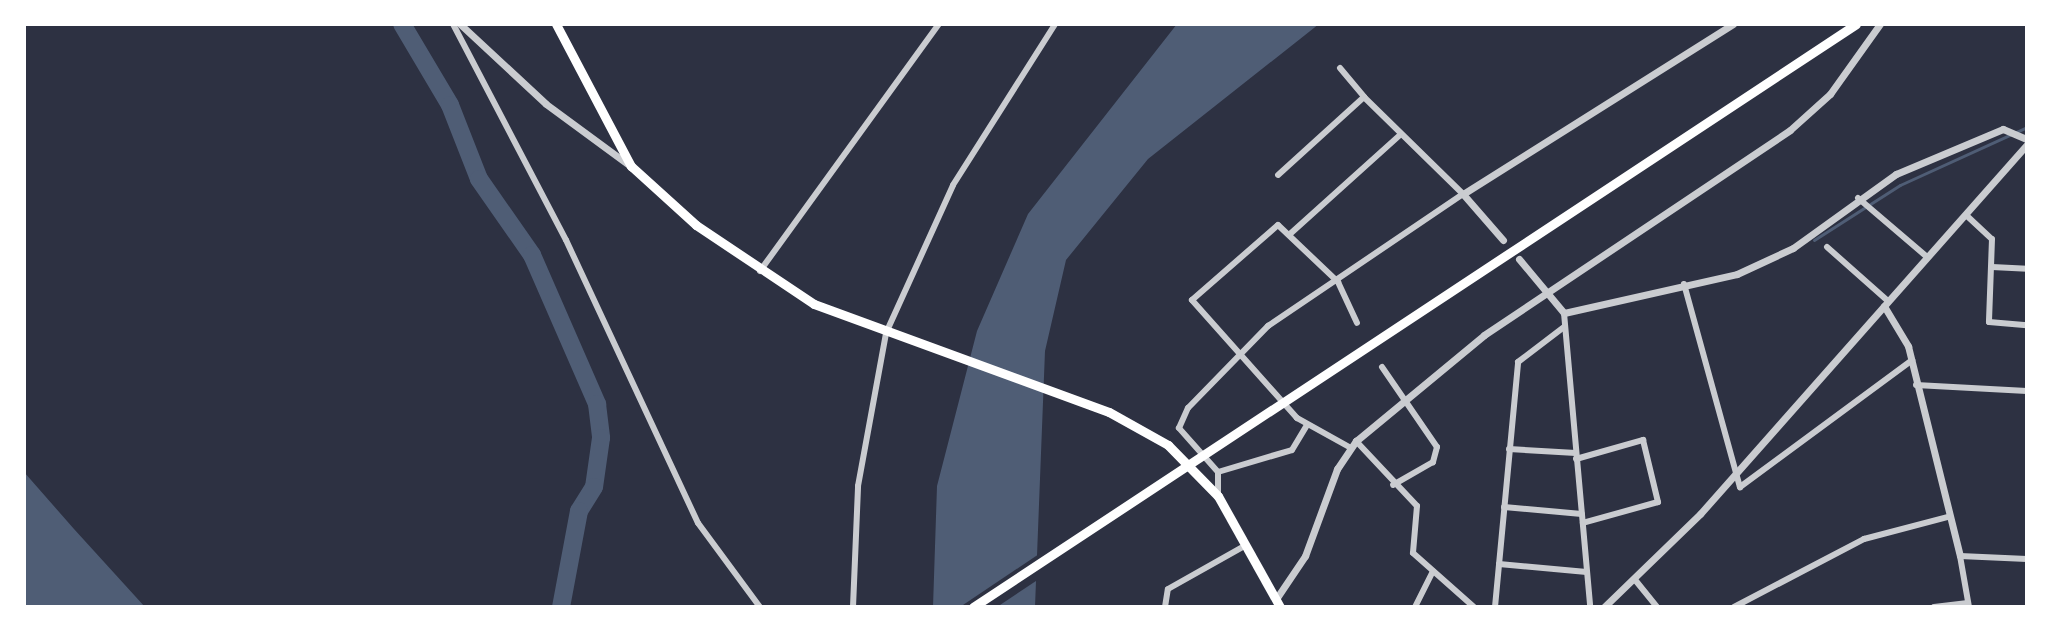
<!DOCTYPE html>
<html>
<head>
<meta charset="utf-8">
<style>
	body { margin:0 }
	#map { position:relative; width:2051px; height:631px; overflow:hidden; background:#2d3142; font-family:"PT Sans",sans-serif }
	div>[style] { position:absolute }
	[style*='--x'] { left:calc(var(--x)*1px); top:calc(var(--y)*1px); width:calc(var(--w)*1px); rotate:calc(var(--a)*1deg) }
	.water>* { inset:0; background:#4f5d75 }
	.pier>* { inset:0; background:#2d3142 }
	.stream>* { height:3px; margin:-1.5px; padding:0 1.5px; transform-origin:1.5px; border-radius:1.5px; background:#4f5d75 }
	.river>* { height:18px; margin:-9px; padding:0 9px; transform-origin:9px; border-radius:9px; background:#4f5d75 }
	.minor>* { height:6px; margin:-3px; padding:0 3px; transform-origin:3px; border-radius:3px; background:#caccd0 }
	.tertiary>* { height:7px; margin:-3.5px; padding:0 3.5px; transform-origin:3.5px; border-radius:3.5px; background:#caccd0 }
	.trunk>* { height:9px; margin:-4.5px; padding:0 4.5px; transform-origin:4.5px; border-radius:4.5px; background:#fff }
	span { translate:-50% -50%; white-space:nowrap; text-align:center; line-height:1.15; -webkit-text-stroke:6px #fff; paint-order:stroke }
	.frame { position:absolute; inset:0; border:26px solid #fff; pointer-events:none }
</style>
</head>
<body>
<div id="map">
	<div class="water">
		<i style="clip-path:polygon(1177px 24px,1319px 24px,1148px 159px,1066px 260px,1045px 351px,1035px 607px,933px 607px,937px 486px,977px 331px,1028px 214px)"></i>
		<i style="clip-path:polygon(24px 472px,74px 529px,145px 607px,24px 607px)"></i>
	</div>
	<div class="pier">
		<i style="clip-path:polygon(1039px 554px,1039px 579px,997px 607px,960px 607px)"></i>
	</div>
	<div class="stream">
		<i style="--x:1814;--y:240;--w:102;--a:-32.6"></i>
		<i style="--x:1900;--y:185;--w:140;--a:-24.5"></i>
	</div>
	<div class="river">
		<i style="--x:402;--y:24;--w:94;--a:59.3"></i>
		<i style="--x:450;--y:105;--w:79;--a:68.6"></i>
		<i style="--x:479;--y:179;--w:93;--a:55.1"></i>
		<i style="--x:532;--y:255;--w:163;--a:66.4"></i>
		<i style="--x:597;--y:404;--w:34;--a:83"></i>
		<i style="--x:601;--y:438;--w:49;--a:98.1"></i>
		<i style="--x:594;--y:487;--w:28;--a:122"></i>
		<i style="--x:579;--y:511;--w:98;--a:100.6"></i>
	</div>
	<div class="minor">
		<i style="--x:453;--y:24;--w:244;--a:62.4"></i>
		<i style="--x:566;--y:240;--w:312;--a:65"></i>
		<i style="--x:698;--y:523;--w:104;--a:53.6"></i>
		<i style="--x:1340;--y:68;--w:38;--a:50"></i>
		<i style="--x:1858;--y:198;--w:91;--a:40.5"></i>
		<i style="--x:1966;--y:215;--w:35;--a:43"></i>
		<i style="--x:1992;--y:239;--w:83;--a:92.1"></i>
		<i style="--x:1989;--y:322;--w:38;--a:5"></i>
		<i style="--x:1290;--y:234;--w:147;--a:-42"></i>
		<i style="--x:1827;--y:247;--w:81;--a:41.5"></i>
		<i style="--x:1992;--y:267;--w:35;--a:3"></i>
		<i style="--x:760;--y:271;--w:305;--a:-54.1"></i>
		<i style="--x:1684;--y:284;--w:211;--a:74.6"></i>
		<i style="--x:1740;--y:487;--w:214;--a:-36.4"></i>
		<i style="--x:1564;--y:313;--w:295;--a:84.9"></i>
		<i style="--x:1382;--y:367;--w:97;--a:55.5"></i>
		<i style="--x:1437;--y:447;--w:16;--a:105"></i>
		<i style="--x:1433;--y:462;--w:46;--a:150.1"></i>
		<i style="--x:1916;--y:385;--w:111;--a:3.1"></i>
		<i style="--x:1356;--y:441;--w:89;--a:46.8"></i>
		<i style="--x:1417;--y:506;--w:47;--a:94.9"></i>
		<i style="--x:1413;--y:553;--w:81;--a:41.5"></i>
		<i style="--x:1351;--y:448;--w:62;--a:-150.9"></i>
		<i style="--x:1297;--y:418;--w:158;--a:-131.7"></i>
		<i style="--x:1192;--y:300;--w:114;--a:-41.1"></i>
		<i style="--x:1278;--y:225;--w:83;--a:43.5"></i>
		<i style="--x:1338;--y:282;--w:45;--a:65.1"></i>
		<i style="--x:1509;--y:449;--w:67;--a:3.4"></i>
		<i style="--x:1576;--y:459;--w:70;--a:-15.8"></i>
		<i style="--x:1643;--y:440;--w:64;--a:76.4"></i>
		<i style="--x:1658;--y:502;--w:78;--a:164.4"></i>
		<i style="--x:1218;--y:472;--w:77;--a:-16.6"></i>
		<i style="--x:1292;--y:450;--w:29;--a:-59"></i>
		<i style="--x:1218;--y:493;--w:21;--a:-90"></i>
		<i style="--x:1218;--y:472;--w:59;--a:-131.6"></i>
		<i style="--x:1179;--y:428;--w:22;--a:-66"></i>
		<i style="--x:1188;--y:408;--w:115;--a:-45.7"></i>
		<i style="--x:1268;--y:326;--w:235;--a:-34.1"></i>
		<i style="--x:1463;--y:194;--w:139;--a:-135.6"></i>
		<i style="--x:1364;--y:97;--w:116;--a:137.8"></i>
		<i style="--x:1504;--y:507;--w:78;--a:5.1"></i>
		<i style="--x:1499;--y:564;--w:88;--a:5.2"></i>
		<i style="--x:1636;--y:581;--w:33;--a:51"></i>
		<i style="--x:853;--y:607;--w:121;--a:-87.6"></i>
		<i style="--x:858;--y:486;--w:156;--a:-79.6"></i>
		<i style="--x:886;--y:333;--w:162;--a:-65.6"></i>
		<i style="--x:953;--y:185;--w:191;--a:-57.6"></i>
		<i style="--x:1165;--y:607;--w:18;--a:-81"></i>
		<i style="--x:1168;--y:589;--w:90;--a:-29.4"></i>
		<i style="--x:1415;--y:607;--w:40;--a:-63.4"></i>
		<i style="--x:1495;--y:607;--w:246;--a:-84.6"></i>
		<i style="--x:1518;--y:362;--w:58;--a:-37.3"></i>
		<i style="--x:1734;--y:607;--w:147;--a:-27.6"></i>
		<i style="--x:1864;--y:539;--w:86;--a:-14.8"></i>
		<i style="--x:1934;--y:607;--w:34;--a:-7"></i>
		<i style="--x:1969;--y:607;--w:52;--a:-100"></i>
		<i style="--x:1960;--y:556;--w:67;--a:2.6"></i>
	</div>
	<div class="tertiary">
		<i style="--x:460;--y:24;--w:117;--a:42.9"></i>
		<i style="--x:546;--y:104;--w:103;--a:36.3"></i>
		<i style="--x:1503;--y:240;--w:61;--a:-131"></i>
		<i style="--x:1463;--y:194;--w:319;--a:-32.2"></i>
		<i style="--x:1519;--y:259;--w:70;--a:50.2"></i>
		<i style="--x:1564;--y:313;--w:177;--a:-12.7"></i>
		<i style="--x:1737;--y:274;--w:62;--a:-24.9"></i>
		<i style="--x:1793;--y:248;--w:127;--a:-35.7"></i>
		<i style="--x:1896;--y:174;--w:116;--a:-22.8"></i>
		<i style="--x:2003;--y:129;--w:26;--a:23"></i>
		<i style="--x:1884;--y:306;--w:47;--a:59"></i>
		<i style="--x:1908;--y:346;--w:216;--a:76.1"></i>
		<i style="--x:1276;--y:599;--w:52;--a:-56"></i>
		<i style="--x:1305;--y:556;--w:93;--a:-69.8"></i>
		<i style="--x:1337;--y:469;--w:34;--a:-56"></i>
		<i style="--x:1356;--y:441;--w:166;--a:-39.6"></i>
		<i style="--x:1484;--y:335;--w:368;--a:-33.8"></i>
		<i style="--x:1790;--y:130;--w:54;--a:-42"></i>
		<i style="--x:1830;--y:94;--w:86;--a:-54.5"></i>
		<i style="--x:1604;--y:607;--w:134;--a:-44.1"></i>
		<i style="--x:1700;--y:514;--w:494;--a:-48.5"></i>
	</div>
	<div class="trunk">
		<i style="--x:556;--y:24;--w:161;--a:62.2"></i>
		<i style="--x:631;--y:166;--w:88;--a:42.2"></i>
		<i style="--x:696;--y:225;--w:142;--a:33.8"></i>
		<i style="--x:814;--y:304;--w:314;--a:20.1"></i>
		<i style="--x:1109;--y:412;--w:68;--a:29.2"></i>
		<i style="--x:1168;--y:445;--w:71;--a:45.6"></i>
		<i style="--x:1218;--y:496;--w:127;--a:60.8"></i>
		<i style="--x:973;--y:607;--w:1058;--a:-33.43"></i>
	</div>
	<div class="frame"></div>
</div>
</body>
</html>
